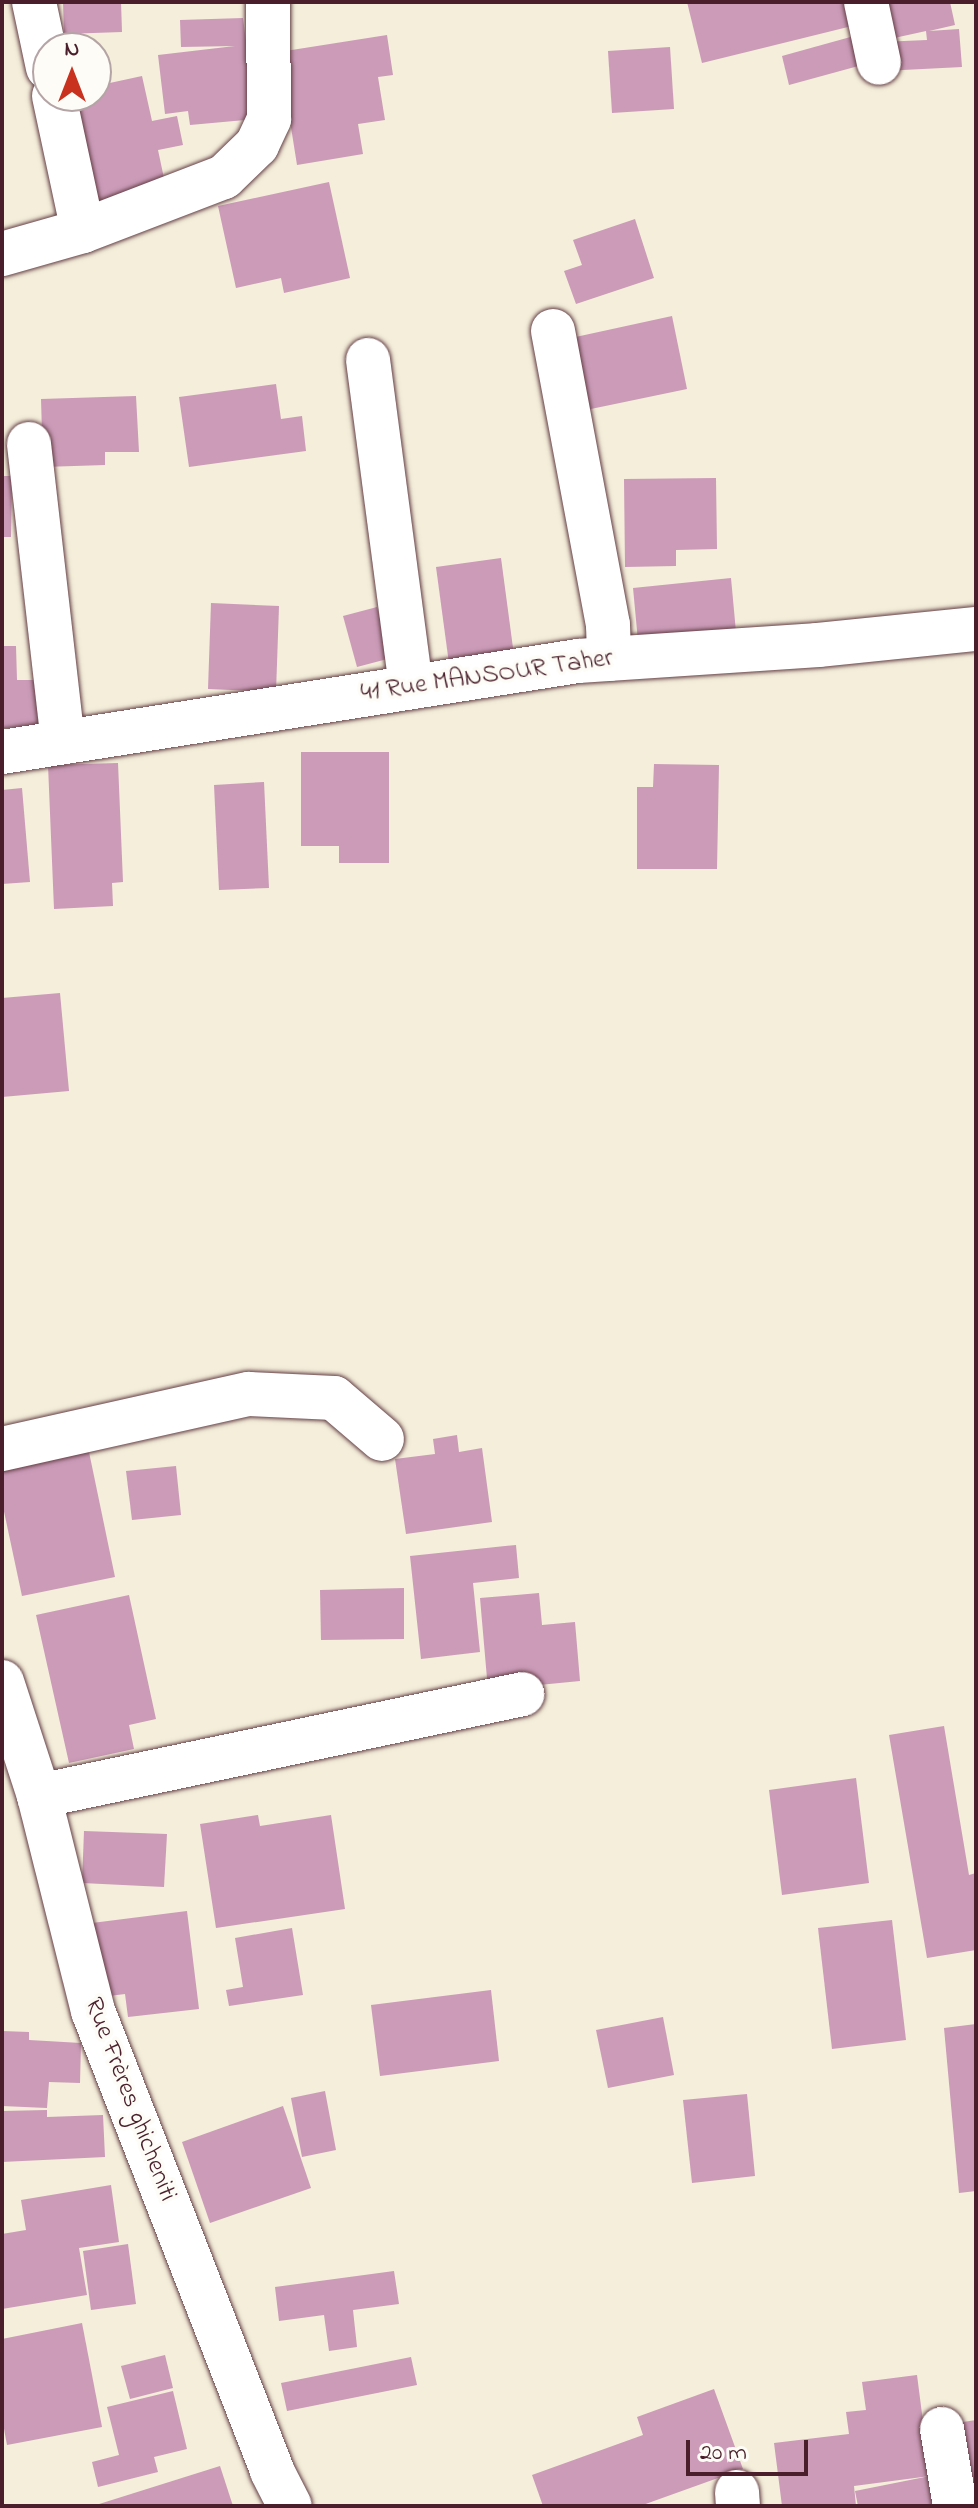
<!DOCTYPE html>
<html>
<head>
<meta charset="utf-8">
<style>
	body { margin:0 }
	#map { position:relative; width:978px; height:2508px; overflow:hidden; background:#f4eeda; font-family:"Indie Flower",sans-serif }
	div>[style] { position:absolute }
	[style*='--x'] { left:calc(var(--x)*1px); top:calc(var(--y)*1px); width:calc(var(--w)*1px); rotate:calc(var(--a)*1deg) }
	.building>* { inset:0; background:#cb9bb8 }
	.roads { filter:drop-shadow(0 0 2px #643e45) drop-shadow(0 0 2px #643e45) }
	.minor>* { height:44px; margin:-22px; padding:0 22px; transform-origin:22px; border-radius:22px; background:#fff }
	span { translate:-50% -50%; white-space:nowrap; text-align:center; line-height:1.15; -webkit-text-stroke:7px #fdfcf7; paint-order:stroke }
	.street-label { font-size:26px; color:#4a1f2b }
	.frame { position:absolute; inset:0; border:4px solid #4a1f2b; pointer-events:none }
	.north { position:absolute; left:32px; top:32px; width:80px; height:80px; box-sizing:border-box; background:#fdfcf7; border:2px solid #b5a4a5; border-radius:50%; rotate:0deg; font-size:22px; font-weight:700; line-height:32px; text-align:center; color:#4a1f2b }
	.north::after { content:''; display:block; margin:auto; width:28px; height:36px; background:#c8321e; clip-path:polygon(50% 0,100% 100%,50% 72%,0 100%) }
	.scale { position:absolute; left:686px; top:2440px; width:122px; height:36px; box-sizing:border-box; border:4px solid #4a1f2b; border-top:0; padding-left:10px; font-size:24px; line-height:28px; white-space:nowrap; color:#4a1f2b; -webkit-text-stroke:6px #fdfcf7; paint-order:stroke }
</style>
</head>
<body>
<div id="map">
	<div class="building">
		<i style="clip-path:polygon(63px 2px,121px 2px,122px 32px,64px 34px)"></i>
		<i style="clip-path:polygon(687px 2px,847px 2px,852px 26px,702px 63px)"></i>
		<i style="clip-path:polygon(867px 2px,950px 2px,955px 25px,929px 31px,959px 29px,962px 67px,883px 71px,881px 42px,927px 40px,926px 31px,876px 42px)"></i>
		<i style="clip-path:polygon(243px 18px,256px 119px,190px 125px,188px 111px,165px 114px,158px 55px,235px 46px,181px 47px,180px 20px)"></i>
		<i style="clip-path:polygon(387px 35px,393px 75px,378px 77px,385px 120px,358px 124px,363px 154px,297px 165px,279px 52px)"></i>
		<i style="clip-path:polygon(854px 36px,862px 65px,789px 85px,782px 56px)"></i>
		<i style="clip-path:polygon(670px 47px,674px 109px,612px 113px,608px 51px)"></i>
		<i style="clip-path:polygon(142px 76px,152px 121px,177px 116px,183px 145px,158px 150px,168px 197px,96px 212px,72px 96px,96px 96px,96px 86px)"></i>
		<i style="clip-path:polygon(329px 182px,350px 278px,284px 293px,281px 278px,236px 288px,218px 206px)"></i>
		<i style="clip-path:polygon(635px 219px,654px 278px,576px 304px,564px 271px,582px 265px,573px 240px)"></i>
		<i style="clip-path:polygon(672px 316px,687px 389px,586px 410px,571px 338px)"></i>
		<i style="clip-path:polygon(276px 384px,281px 419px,302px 416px,306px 451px,189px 467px,179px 397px)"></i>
		<i style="clip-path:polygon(136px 396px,139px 452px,105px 452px,105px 465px,43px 467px,41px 399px)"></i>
		<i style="clip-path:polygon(2px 476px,12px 476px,11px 537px,2px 537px)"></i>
		<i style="clip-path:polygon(716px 478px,717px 549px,676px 550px,676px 566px,625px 567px,624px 479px)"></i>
		<i style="clip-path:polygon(501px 558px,515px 663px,450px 671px,436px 567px)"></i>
		<i style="clip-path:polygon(731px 578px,737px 643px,639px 652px,633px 588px)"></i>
		<i style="clip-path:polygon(211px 603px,279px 606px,276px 692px,208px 689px)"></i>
		<i style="clip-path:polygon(377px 607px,391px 658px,357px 667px,343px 616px)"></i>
		<i style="clip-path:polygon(2px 646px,16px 646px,17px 680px,48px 680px,50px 727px,2px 728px)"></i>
		<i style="clip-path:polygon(301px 752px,389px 752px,389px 863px,339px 863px,339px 846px,301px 846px)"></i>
		<i style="clip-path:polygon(118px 763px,123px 882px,112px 883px,113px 906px,54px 909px,48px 765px)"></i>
		<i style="clip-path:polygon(654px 764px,719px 765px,717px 869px,637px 869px,637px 787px,653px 787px)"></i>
		<i style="clip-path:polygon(264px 782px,269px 888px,219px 890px,214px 785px)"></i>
		<i style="clip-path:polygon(22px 788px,30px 882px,2px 884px,2px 790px)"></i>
		<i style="clip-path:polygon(60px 993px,69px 1091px,2px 1097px,2px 998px)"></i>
		<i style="clip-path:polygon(457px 1435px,459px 1452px,482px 1448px,492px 1522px,406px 1534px,395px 1459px,435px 1454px,433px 1439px)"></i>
		<i style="clip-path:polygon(89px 1452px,115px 1577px,22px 1596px,2px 1502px,2px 1470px)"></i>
		<i style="clip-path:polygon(176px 1466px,181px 1515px,132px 1520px,126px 1471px)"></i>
		<i style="clip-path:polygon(516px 1545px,519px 1578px,473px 1583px,480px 1652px,421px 1659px,410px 1556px)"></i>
		<i style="clip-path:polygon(404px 1588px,404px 1639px,321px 1640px,320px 1590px)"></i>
		<i style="clip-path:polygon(539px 1593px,542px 1625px,575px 1622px,580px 1681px,488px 1690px,480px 1598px)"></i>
		<i style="clip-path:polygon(129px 1595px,156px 1719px,129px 1725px,134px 1749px,69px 1763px,36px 1615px)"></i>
		<i style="clip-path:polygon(944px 1726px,969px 1875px,976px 1873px,976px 1950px,927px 1958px,889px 1735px)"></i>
		<i style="clip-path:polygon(856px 1778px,869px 1883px,782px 1895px,769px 1790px)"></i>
		<i style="clip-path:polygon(258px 1815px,260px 1826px,331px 1815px,345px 1909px,216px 1928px,200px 1824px)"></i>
		<i style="clip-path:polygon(84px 1831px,167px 1834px,164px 1887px,82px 1883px)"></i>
		<i style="clip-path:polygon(187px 1911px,199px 2009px,128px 2017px,125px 1994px,101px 1997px,92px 1923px)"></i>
		<i style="clip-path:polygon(892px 1920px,906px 2040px,832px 2049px,818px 1928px)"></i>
		<i style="clip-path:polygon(292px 1928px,303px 1995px,229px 2006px,226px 1990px,243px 1987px,235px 1938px)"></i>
		<i style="clip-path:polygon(491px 1990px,499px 2061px,380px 2076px,371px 2005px)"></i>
		<i style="clip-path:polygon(663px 2017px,674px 2075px,608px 2088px,596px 2030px)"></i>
		<i style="clip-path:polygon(976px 2024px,976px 2191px,959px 2193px,944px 2028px)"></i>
		<i style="clip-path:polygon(2px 2031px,29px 2032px,29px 2040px,81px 2043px,80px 2083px,49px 2082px,47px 2108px,2px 2106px)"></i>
		<i style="clip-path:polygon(325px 2091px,336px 2150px,302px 2157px,291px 2098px)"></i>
		<i style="clip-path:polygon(747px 2094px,755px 2176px,692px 2183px,683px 2100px)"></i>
		<i style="clip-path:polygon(283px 2106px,311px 2188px,210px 2223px,182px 2142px)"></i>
		<i style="clip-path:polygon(47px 2110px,47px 2117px,103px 2115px,105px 2157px,2px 2162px,2px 2111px)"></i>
		<i style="clip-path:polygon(111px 2185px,119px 2242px,79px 2248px,87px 2295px,2px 2309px,2px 2234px,26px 2230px,21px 2200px)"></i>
		<i style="clip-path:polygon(128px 2244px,136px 2304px,91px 2310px,83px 2251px)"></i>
		<i style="clip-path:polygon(394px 2271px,399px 2304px,353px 2310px,357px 2347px,329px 2351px,324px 2315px,279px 2321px,275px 2287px)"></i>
		<i style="clip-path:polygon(82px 2323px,102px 2427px,7px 2445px,2px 2418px,2px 2339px)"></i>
		<i style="clip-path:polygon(165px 2355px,173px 2388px,130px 2399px,121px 2366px)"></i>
		<i style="clip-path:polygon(411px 2357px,417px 2385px,287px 2411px,281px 2383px)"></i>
		<i style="clip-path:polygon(917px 2375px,930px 2476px,854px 2486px,856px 2506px,782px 2506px,774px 2443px,849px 2434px,846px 2412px,866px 2410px,862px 2382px)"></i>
		<i style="clip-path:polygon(714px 2389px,743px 2469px,640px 2506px,543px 2506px,532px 2475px,643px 2435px,637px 2417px)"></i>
		<i style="clip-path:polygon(173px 2391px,187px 2449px,154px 2457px,158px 2472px,98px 2487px,92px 2462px,119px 2455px,107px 2407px)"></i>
		<i style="clip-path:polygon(976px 2420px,976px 2491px,974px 2491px,963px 2422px)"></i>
		<i style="clip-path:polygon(220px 2466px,233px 2506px,96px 2506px,96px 2505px)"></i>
		<i style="clip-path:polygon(930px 2476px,936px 2506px,858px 2506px,855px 2491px)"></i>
	</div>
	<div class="roads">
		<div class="minor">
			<i style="--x:34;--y:2;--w:67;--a:78"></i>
			<i style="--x:866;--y:2;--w:62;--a:78"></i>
			<i style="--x:54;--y:96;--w:138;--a:77.9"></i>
			<i style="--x:2;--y:254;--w:84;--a:-15.9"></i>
			<i style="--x:83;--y:231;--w:151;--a:-21"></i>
			<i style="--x:224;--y:177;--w:46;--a:-44.1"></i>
			<i style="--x:257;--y:145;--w:29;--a:-65"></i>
			<i style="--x:269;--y:119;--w:117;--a:-90.5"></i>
			<i style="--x:553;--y:331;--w:299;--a:79.4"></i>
			<i style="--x:608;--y:625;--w:34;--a:88"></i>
			<i style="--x:368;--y:360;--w:330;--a:82.5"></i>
			<i style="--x:29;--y:444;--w:300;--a:83.5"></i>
			<i style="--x:2;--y:752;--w:583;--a:-8.98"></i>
			<i style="--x:578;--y:661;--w:241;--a:-3.8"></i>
			<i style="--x:818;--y:645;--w:159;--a:-5.8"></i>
			<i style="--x:2;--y:1449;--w:253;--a:-12.6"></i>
			<i style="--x:249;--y:1394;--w:85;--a:2.7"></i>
			<i style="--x:334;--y:1398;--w:63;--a:40.5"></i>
			<i style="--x:2;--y:1682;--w:120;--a:72"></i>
			<i style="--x:39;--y:1796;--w:222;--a:75.9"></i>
			<i style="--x:93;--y:2011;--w:494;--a:68.7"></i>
			<i style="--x:272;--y:2471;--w:39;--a:63"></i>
			<i style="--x:39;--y:1796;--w:494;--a:-11.9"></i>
			<i style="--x:942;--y:2429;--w:78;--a:80.4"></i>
			<i style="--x:737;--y:2492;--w:14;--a:86"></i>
		</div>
	</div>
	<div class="street-label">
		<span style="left:487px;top:677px;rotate:-8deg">41 Rue MANSOUR Taher</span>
		<span style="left:129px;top:2100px;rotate:69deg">Rue Frères ghicheniti</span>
	</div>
	<div class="frame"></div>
	<div class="north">N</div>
	<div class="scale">20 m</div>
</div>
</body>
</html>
